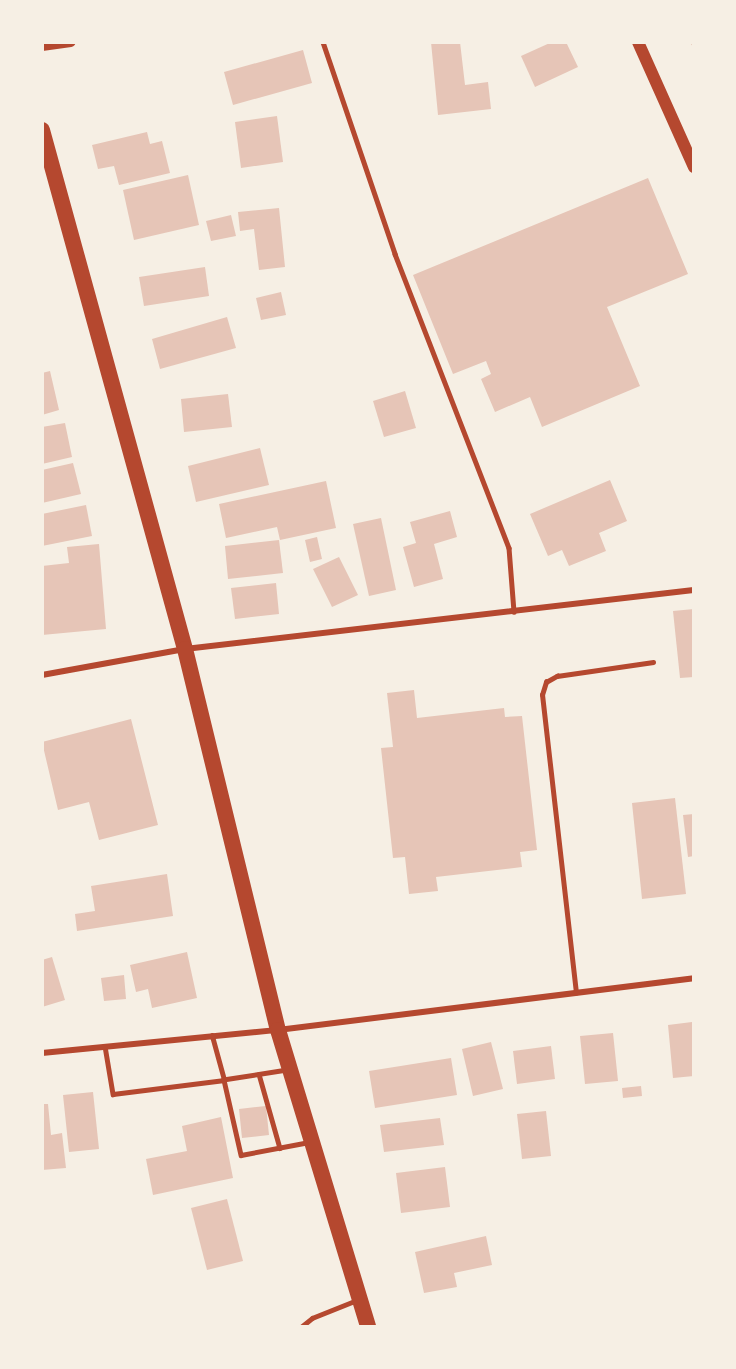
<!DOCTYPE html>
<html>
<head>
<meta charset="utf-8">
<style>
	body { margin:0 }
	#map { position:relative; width:736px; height:1369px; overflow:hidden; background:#f6efe4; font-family:"Nunito Sans",sans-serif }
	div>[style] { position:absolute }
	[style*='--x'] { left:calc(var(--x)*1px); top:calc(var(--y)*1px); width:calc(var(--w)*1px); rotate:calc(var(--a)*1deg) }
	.building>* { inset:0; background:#e6c5b7 }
	.service>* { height:4.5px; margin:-2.25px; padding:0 2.25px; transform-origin:2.25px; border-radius:2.25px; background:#b5482f }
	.minor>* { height:6px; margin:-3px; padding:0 3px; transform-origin:3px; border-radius:3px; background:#b5482f }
	.tertiary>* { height:10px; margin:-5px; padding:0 5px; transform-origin:5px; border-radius:5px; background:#b5482f }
	.secondary>* { height:12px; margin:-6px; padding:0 6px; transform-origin:6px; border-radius:6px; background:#b5482f }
	.trunk>* { height:16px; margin:-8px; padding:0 8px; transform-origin:8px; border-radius:8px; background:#b5482f }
	.rail>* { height:4.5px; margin:-2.25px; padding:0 2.25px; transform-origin:2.25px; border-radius:2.25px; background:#cf8b77 }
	span { translate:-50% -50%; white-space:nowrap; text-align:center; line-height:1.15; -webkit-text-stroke:6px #f6efe4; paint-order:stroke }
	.frame { position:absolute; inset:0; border:44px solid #f6efe4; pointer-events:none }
</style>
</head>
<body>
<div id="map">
	<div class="building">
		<i style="clip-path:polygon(431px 42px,460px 42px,465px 85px,488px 82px,491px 109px,438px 115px)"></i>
		<i style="clip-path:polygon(552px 42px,566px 42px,578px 67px,535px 87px,521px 56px)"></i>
		<i style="clip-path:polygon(303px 50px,312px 83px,233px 105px,224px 72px)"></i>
		<i style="clip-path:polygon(277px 116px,283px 162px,241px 168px,235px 122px)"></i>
		<i style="clip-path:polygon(147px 132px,150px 144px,162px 141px,170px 173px,119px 185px,114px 166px,98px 169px,92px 145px)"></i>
		<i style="clip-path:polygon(188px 175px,199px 225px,134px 240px,123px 190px)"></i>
		<i style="clip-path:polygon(648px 178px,688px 274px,607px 307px,640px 386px,542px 427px,530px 397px,495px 412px,481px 379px,491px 374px,486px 361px,453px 374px,413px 275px)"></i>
		<i style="clip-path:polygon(279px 208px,285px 267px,259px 270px,254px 229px,240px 231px,238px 212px)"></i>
		<i style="clip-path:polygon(231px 215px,236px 236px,211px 241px,206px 221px)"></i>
		<i style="clip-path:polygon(205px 267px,209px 296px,144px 306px,139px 277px)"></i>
		<i style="clip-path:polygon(281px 292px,286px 315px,261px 320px,256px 298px)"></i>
		<i style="clip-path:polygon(227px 317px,236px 348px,160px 369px,152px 339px)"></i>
		<i style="clip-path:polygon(50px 371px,59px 410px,42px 415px,42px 373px)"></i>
		<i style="clip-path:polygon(405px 391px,416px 428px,384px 437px,373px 401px)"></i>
		<i style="clip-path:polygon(228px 394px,232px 427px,184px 432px,181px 399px)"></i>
		<i style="clip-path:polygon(65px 423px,72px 457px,42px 464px,42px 427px)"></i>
		<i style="clip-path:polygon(260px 448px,269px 485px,196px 502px,188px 466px)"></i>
		<i style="clip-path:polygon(73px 463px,81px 494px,42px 503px,42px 470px)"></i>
		<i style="clip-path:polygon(610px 480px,627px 521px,599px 533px,606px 551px,569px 566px,562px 550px,548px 556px,530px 514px)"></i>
		<i style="clip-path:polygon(326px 481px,336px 528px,280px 540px,277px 527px,226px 538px,219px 504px)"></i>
		<i style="clip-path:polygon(86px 505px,92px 536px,42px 546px,42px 514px)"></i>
		<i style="clip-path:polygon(450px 511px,457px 537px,434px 544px,443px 579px,414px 587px,403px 547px,416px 543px,410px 522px)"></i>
		<i style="clip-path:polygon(381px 518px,396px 590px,369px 596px,353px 524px)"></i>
		<i style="clip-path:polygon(317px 537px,322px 559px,310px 562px,305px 540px)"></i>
		<i style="clip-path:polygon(279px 540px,283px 573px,228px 579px,225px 546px)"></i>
		<i style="clip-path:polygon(99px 544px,106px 629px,42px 635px,42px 566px,69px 563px,67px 547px)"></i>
		<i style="clip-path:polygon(339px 557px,358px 595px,332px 607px,313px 569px)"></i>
		<i style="clip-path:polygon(276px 583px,279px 614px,235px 619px,231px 588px)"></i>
		<i style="clip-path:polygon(694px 609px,694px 677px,680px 678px,673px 611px)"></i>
		<i style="clip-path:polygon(414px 690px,417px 718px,504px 708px,505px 717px,522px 716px,537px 850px,520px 852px,522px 867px,436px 877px,438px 891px,409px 894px,405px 857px,393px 858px,381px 748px,393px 747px,387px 693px)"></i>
		<i style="clip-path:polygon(131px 719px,158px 825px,99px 840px,89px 802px,58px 810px,42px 742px)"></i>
		<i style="clip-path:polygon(675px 798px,686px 894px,642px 899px,632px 803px)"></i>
		<i style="clip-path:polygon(694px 814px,694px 856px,688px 857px,683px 815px)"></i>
		<i style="clip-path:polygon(167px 874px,173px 916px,77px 931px,75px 914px,95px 911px,91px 886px)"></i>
		<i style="clip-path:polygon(187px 952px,197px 998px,152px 1008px,148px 989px,136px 992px,130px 965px)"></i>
		<i style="clip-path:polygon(52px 957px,65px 1000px,42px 1007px,42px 960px)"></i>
		<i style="clip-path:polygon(124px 975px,126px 999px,104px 1001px,101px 978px)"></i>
		<i style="clip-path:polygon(692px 1022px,694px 1076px,673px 1078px,668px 1025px)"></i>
		<i style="clip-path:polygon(613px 1033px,618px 1081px,585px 1084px,580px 1036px)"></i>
		<i style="clip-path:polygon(491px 1042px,503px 1089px,473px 1096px,462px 1049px)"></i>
		<i style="clip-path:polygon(551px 1046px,555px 1079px,517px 1084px,513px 1051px)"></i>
		<i style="clip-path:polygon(451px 1058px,457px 1095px,375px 1108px,369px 1071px)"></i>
		<i style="clip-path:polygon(641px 1086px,642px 1096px,623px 1098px,622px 1088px)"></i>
		<i style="clip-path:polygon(93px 1092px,99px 1149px,69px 1152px,63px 1095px)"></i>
		<i style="clip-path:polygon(42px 1104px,48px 1104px,51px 1135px,62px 1133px,66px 1168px,42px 1170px)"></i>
		<i style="clip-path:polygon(266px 1106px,269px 1135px,242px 1138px,239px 1109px)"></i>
		<i style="clip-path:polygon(546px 1111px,551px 1156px,522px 1159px,517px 1114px)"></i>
		<i style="clip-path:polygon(221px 1117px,233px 1178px,153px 1195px,146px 1159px,187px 1151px,182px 1126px)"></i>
		<i style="clip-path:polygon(440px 1118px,444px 1145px,384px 1152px,380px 1125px)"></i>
		<i style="clip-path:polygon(445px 1167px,450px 1207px,401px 1213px,396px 1173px)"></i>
		<i style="clip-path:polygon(227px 1199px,243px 1261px,207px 1270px,191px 1208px)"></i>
		<i style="clip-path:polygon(486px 1236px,492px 1265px,454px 1273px,457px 1287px,424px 1293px,415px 1252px)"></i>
	</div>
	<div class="service">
		<i style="--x:323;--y:42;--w:224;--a:71.2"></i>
		<i style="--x:395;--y:254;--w:315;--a:68.8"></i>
		<i style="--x:509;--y:548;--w:64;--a:85.5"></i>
		<i style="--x:576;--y:993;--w:300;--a:-96.5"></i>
		<i style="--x:542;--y:695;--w:14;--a:-73"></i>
		<i style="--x:546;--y:682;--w:13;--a:-29"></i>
		<i style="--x:557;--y:676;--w:97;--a:-8.3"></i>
		<i style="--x:105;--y:1046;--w:49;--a:80.5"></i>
		<i style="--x:113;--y:1094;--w:112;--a:-7.2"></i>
		<i style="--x:224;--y:1080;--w:46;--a:-105.3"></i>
		<i style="--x:287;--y:1070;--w:64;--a:171"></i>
		<i style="--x:224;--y:1080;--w:77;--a:77.2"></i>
		<i style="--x:241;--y:1155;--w:69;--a:-10.8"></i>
		<i style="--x:259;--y:1074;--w:77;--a:74.2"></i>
		<i style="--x:301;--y:1327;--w:14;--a:-39"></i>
		<i style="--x:312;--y:1318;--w:48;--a:-21.8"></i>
	</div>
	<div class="minor">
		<i style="--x:42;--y:675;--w:145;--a:-10.3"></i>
		<i style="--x:185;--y:649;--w:512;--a:-6.61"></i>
		<i style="--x:42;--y:1053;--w:237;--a:-5.6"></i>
		<i style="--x:278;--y:1030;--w:419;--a:-7.1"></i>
	</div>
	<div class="tertiary">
		<i style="--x:42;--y:46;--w:29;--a:-8"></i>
	</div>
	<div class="secondary">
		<i style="--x:638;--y:42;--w:137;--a:65.9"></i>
	</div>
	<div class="trunk">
		<i style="--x:42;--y:130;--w:538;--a:74.6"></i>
		<i style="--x:185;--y:649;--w:392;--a:76.3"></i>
		<i style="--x:278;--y:1030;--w:310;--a:73.1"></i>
	</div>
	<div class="rail">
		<i style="--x:694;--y:42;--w:1;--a:90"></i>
	</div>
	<div class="frame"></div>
</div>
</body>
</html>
